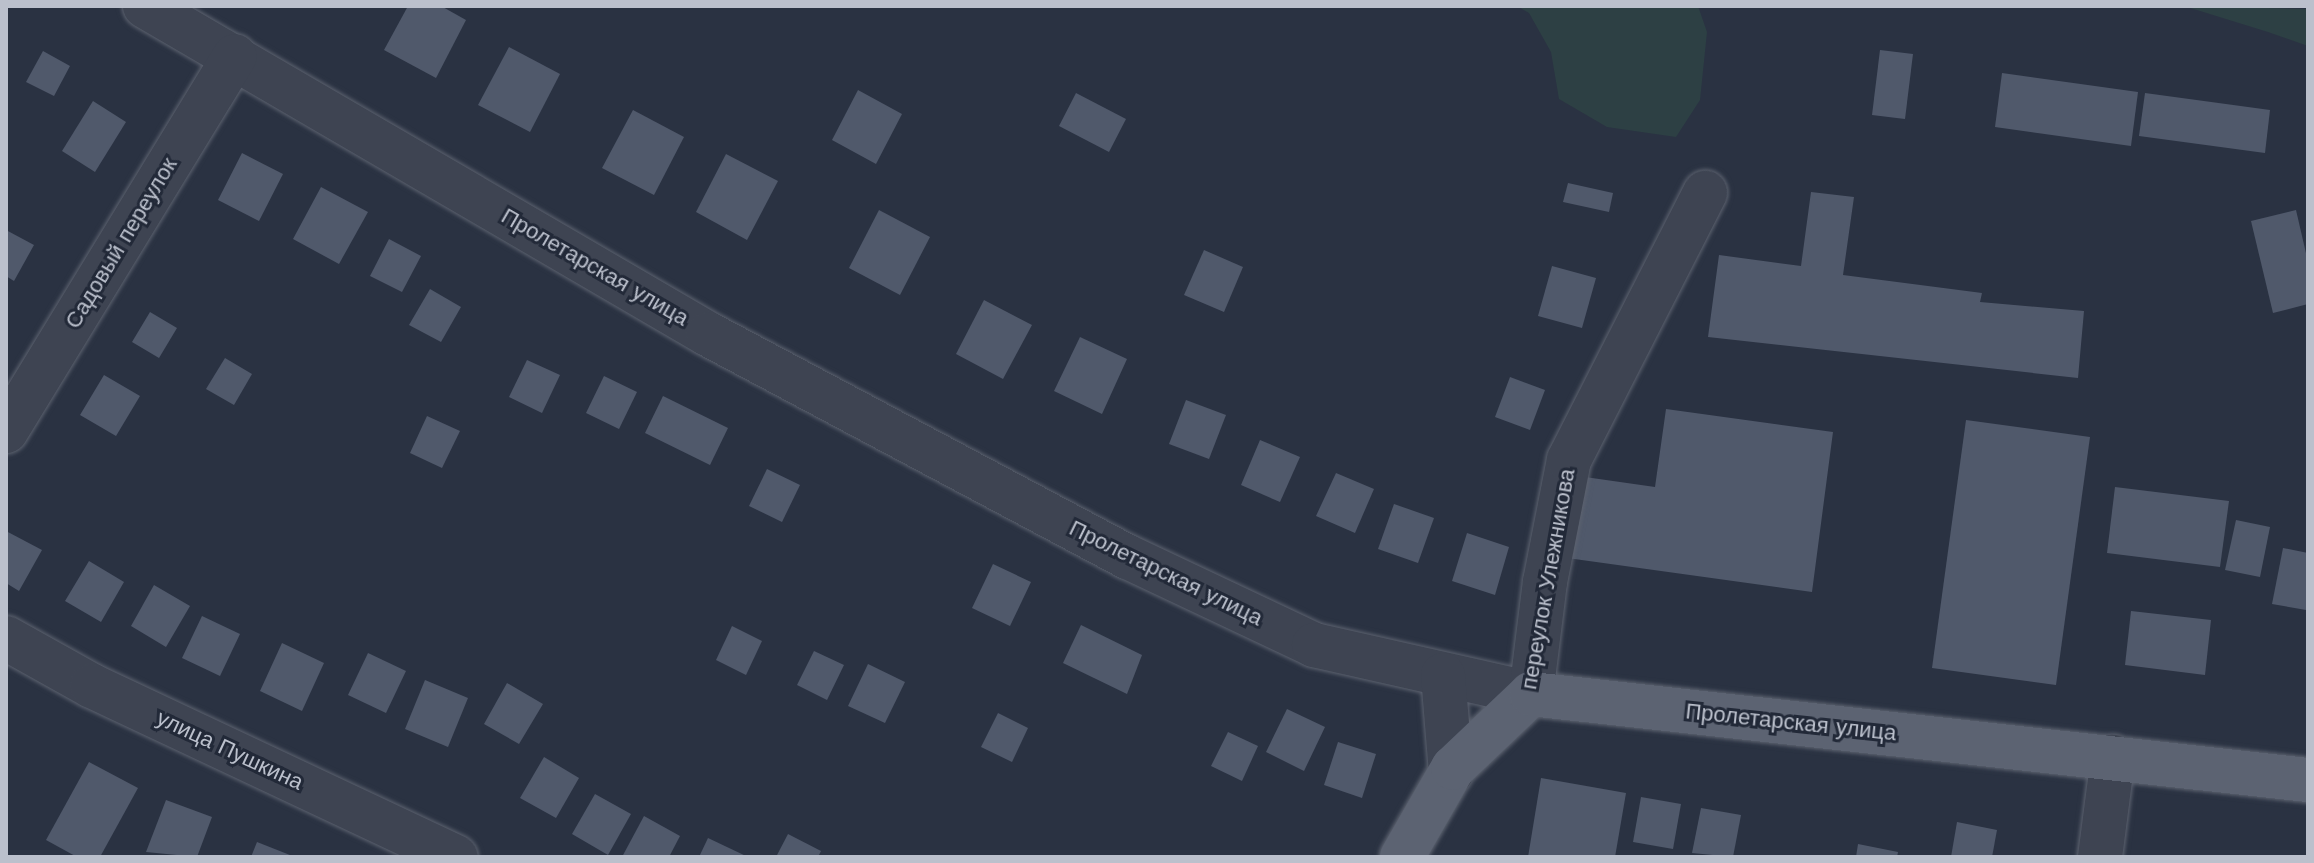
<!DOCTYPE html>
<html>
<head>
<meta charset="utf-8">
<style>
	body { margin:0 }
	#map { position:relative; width:2314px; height:863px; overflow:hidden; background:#2a3242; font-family:"Work Sans",sans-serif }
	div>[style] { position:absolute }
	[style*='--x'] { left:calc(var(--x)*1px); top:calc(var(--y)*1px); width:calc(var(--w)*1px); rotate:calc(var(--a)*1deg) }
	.green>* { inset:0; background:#2d4044 }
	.building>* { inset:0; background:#50596b }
	.roads { filter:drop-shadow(0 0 2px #5c626f) drop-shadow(0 0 2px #5c626f) }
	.minor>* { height:44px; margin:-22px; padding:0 22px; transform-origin:22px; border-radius:22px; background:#3e4452 }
	.major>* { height:44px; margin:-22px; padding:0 22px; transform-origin:22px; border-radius:22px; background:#5c6372 }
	span { translate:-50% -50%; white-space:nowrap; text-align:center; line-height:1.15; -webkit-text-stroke:6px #222938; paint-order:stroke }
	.street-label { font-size:22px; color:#bbc0cc }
	.frame { position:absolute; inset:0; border:8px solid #bbc0cc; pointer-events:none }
</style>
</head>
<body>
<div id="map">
	<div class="green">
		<i style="clip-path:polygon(1517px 6px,1698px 6px,1707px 32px,1700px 100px,1676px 137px,1607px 127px,1559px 99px,1551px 52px,1529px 13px)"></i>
		<i style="clip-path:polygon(2184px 6px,2308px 9px,2308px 46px,2268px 32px)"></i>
	</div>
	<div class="building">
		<i style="clip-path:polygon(408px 6px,441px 6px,466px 20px,436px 78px,384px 50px)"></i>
		<i style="clip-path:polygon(509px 47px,560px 74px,530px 132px,478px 105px)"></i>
		<i style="clip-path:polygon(1880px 50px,1913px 54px,1905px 119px,1872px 115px)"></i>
		<i style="clip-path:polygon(43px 51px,70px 66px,54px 96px,26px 82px)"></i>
		<i style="clip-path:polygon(2002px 73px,2138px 92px,2131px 146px,1995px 127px)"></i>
		<i style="clip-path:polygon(858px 90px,902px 114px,876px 164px,832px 140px)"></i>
		<i style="clip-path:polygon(1076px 93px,1126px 119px,1109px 152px,1059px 126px)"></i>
		<i style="clip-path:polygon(2145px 93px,2270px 110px,2265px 153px,2139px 136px)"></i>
		<i style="clip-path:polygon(93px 101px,126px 122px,95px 172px,62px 151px)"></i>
		<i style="clip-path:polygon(633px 110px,684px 137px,654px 195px,602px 168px)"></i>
		<i style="clip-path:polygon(242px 153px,283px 174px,259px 221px,218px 200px)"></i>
		<i style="clip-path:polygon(726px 154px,778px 181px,747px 240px,696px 212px)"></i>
		<i style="clip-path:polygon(1568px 183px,1613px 193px,1609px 212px,1563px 202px)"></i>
		<i style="clip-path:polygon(321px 187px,368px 212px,339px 264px,293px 239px)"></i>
		<i style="clip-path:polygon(1811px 192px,1854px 197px,1843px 275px,1982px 293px,1980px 302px,2084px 311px,2078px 378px,1708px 337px,1719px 255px,1801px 266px)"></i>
		<i style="clip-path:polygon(879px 210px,930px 237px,900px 295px,849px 268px)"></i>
		<i style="clip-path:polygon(2296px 210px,2308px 262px,2308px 304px,2273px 313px,2251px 221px)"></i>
		<i style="clip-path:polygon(6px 230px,34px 245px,14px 281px,6px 276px)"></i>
		<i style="clip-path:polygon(389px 239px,421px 256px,402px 292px,370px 276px)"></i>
		<i style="clip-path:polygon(1204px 250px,1243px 267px,1224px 312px,1184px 295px)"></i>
		<i style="clip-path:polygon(1552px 266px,1596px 278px,1582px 328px,1538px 316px)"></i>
		<i style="clip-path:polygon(430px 289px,461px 307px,441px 342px,409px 325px)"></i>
		<i style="clip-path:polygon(984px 300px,1032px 325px,1003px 379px,956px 354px)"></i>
		<i style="clip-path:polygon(150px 312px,177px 328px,159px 358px,132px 342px)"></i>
		<i style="clip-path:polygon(1080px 337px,1127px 359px,1102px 414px,1054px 391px)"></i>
		<i style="clip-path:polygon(225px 358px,252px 374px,234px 405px,206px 389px)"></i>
		<i style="clip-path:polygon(527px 360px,560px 375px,542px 413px,509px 397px)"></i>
		<i style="clip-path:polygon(104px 375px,140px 396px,116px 436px,80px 415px)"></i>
		<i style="clip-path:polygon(604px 376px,637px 392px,619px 429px,586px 413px)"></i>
		<i style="clip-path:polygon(1510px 377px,1545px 390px,1530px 430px,1495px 417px)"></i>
		<i style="clip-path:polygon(663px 396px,728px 428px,710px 465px,645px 433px)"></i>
		<i style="clip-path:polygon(1186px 400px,1226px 415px,1209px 459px,1169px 444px)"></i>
		<i style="clip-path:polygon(1666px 409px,1833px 432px,1812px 592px,1560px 557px,1571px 475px,1655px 487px)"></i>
		<i style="clip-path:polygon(427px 416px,460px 431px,442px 468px,410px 453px)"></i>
		<i style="clip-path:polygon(1966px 420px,2090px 437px,2056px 685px,1932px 668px)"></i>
		<i style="clip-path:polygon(1260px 440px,1300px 457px,1280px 502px,1241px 485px)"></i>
		<i style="clip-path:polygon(767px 469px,800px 485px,782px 522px,749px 506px)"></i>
		<i style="clip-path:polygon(1336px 473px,1374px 489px,1355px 533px,1316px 516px)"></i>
		<i style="clip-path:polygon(2115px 487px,2229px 501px,2220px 567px,2107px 553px)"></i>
		<i style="clip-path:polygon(1394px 504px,1434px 518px,1418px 563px,1378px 549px)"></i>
		<i style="clip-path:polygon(2236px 520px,2270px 527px,2260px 577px,2225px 570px)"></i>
		<i style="clip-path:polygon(6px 531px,42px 550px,19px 591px,6px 583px)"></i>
		<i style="clip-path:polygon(1467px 533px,1509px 547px,1495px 595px,1452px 581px)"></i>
		<i style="clip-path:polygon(2283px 548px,2308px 553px,2306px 610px,2272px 604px)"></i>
		<i style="clip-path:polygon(89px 561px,124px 582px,101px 622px,65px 601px)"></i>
		<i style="clip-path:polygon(993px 564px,1031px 582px,1010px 626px,972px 608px)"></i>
		<i style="clip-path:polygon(154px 585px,190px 606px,166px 647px,131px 626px)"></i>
		<i style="clip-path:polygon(2131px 611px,2211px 620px,2205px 675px,2125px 665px)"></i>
		<i style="clip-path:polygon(202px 616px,240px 634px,220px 676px,182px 658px)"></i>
		<i style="clip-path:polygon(1081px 625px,1142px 655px,1127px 694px,1063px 663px)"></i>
		<i style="clip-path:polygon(732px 626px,762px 641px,746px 675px,716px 660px)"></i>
		<i style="clip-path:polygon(282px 643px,324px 663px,302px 711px,260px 691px)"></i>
		<i style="clip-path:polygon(814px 651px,844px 665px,827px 700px,797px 685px)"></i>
		<i style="clip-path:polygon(368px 653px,406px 671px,386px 713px,348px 695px)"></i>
		<i style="clip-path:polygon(868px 664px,905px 682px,885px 723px,848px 706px)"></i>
		<i style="clip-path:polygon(425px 680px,468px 698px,448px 747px,405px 729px)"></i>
		<i style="clip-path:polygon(507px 683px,543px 704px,519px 744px,484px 724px)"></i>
		<i style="clip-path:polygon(1287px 709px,1325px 727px,1304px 771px,1266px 752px)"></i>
		<i style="clip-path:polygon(998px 713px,1028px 728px,1012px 762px,981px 747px)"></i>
		<i style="clip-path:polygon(1228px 732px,1258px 746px,1242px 781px,1211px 766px)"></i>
		<i style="clip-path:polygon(1338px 742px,1376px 754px,1362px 798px,1324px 785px)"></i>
		<i style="clip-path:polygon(544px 757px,579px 778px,556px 818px,520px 798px)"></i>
		<i style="clip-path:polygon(89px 762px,138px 788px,100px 857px,77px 857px,46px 840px)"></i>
		<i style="clip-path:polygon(1541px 778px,1626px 793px,1615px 857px,1528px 857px)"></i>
		<i style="clip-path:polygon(595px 794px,631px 814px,608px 855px,572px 834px)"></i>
		<i style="clip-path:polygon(1641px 797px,1681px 804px,1673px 849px,1633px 842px)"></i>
		<i style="clip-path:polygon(166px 800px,212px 817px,197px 857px,146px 852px)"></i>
		<i style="clip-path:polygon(1701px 808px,1741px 815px,1733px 857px,1692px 853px)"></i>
		<i style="clip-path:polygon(644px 816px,680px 836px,669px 857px,622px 857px)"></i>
		<i style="clip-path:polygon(1957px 822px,1997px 830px,1992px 857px,1951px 857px)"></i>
		<i style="clip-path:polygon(788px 834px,821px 851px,818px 857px,776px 857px)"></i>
		<i style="clip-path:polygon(708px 838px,748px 857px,699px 857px)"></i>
		<i style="clip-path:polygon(257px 842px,295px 857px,251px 857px)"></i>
		<i style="clip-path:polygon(1858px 844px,1898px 852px,1897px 857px,1856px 857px)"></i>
	</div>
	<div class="roads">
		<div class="minor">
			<i style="--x:145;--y:6;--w:652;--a:30.22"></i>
			<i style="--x:708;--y:334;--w:476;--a:28"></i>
			<i style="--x:1128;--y:557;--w:206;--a:25.3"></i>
			<i style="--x:1314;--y:645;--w:222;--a:12.7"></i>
			<i style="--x:1531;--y:694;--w:113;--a:-82.9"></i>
			<i style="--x:1545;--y:582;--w:124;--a:-78.9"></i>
			<i style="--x:1569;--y:460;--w:300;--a:-63"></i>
			<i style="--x:6;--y:431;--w:439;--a:-58.6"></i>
			<i style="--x:6;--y:638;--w:98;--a:29.2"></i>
			<i style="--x:92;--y:686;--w:402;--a:25.2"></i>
			<i style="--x:1443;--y:675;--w:98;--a:85.3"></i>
			<i style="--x:2100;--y:857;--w:101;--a:-82.6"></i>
		</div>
		<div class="major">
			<i style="--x:1402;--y:857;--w:103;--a:-60.2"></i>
			<i style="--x:1453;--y:768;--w:108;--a:-43.5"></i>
			<i style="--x:1531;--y:694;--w:782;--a:6.32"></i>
		</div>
	</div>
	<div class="street-label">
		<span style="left:121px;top:243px;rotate:-59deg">Садовый переулок</span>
		<span style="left:595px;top:267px;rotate:30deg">Пролетарская улица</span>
		<span style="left:1166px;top:573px;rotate:26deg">Пролетарская улица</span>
		<span style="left:1548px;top:579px;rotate:-80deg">переулок Улежникова</span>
		<span style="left:1791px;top:722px;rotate:6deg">Пролетарская улица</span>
		<span style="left:230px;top:750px;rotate:25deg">улица Пушкина</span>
	</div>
	<div class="frame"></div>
</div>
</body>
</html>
